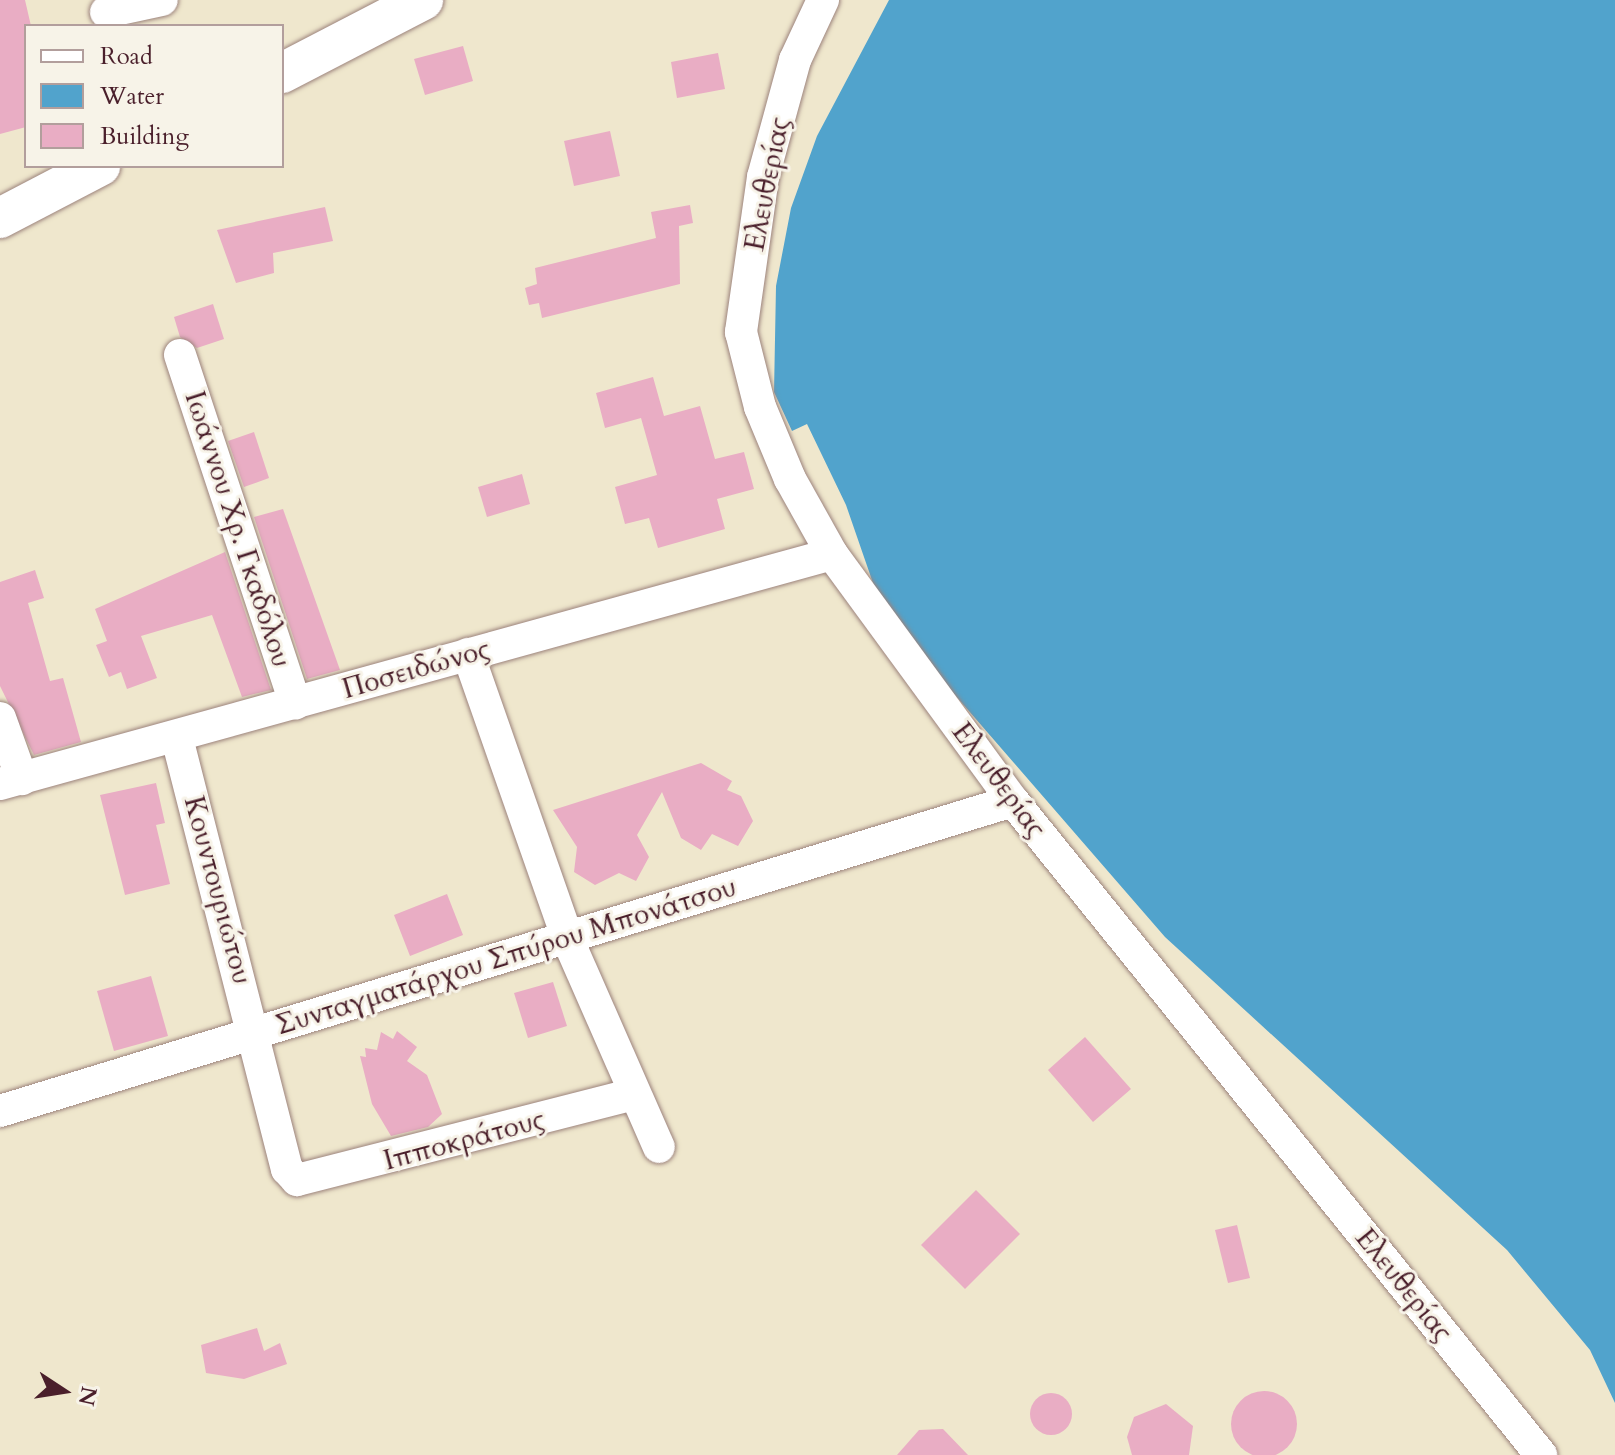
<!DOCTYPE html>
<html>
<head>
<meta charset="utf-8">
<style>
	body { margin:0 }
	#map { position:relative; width:1615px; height:1455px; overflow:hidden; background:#efe7cd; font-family:Cardo,serif }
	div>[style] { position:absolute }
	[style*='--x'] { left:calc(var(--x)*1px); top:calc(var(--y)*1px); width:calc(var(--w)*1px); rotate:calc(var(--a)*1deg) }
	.water>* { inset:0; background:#51a3cc }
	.building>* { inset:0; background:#e9adc4 }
	.round { border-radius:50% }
	.roads { filter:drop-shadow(0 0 2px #9c837c) drop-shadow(0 0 2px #9c837c) }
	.minor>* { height:32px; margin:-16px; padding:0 16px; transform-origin:16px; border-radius:16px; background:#fff }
	.major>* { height:40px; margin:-20px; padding:0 20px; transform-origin:20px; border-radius:20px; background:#fff }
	span { translate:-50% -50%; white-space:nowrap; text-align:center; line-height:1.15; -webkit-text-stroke:6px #f7f3e8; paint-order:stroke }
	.street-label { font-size:28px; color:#4a1f2b }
	.legend { position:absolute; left:24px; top:24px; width:260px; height:144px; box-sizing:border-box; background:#f7f3e8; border:2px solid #b29e9c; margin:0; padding:10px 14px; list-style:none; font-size:24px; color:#4a1f2b }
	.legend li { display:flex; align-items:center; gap:16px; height:40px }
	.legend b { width:40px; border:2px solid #b29e9c }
	.north { position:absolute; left:24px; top:1351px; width:80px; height:80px; -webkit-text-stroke:6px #f7f3e8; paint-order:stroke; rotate:102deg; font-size:22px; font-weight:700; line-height:32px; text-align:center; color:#4a1f2b }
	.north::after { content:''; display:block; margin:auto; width:28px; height:36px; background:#4a1f2b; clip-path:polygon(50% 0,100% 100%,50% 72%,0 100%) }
</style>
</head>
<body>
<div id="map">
	<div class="water">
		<i style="clip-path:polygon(889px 0,1615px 0,1615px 1403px,1590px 1350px,1507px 1250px,1165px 937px,883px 612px,846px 505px,807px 424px,792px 431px,774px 392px,776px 286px,791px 208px,817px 136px)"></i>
	</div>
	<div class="building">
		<i style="clip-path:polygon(0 0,25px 0,31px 26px,26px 127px,0 134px)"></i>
		<i style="clip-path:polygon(463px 46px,473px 81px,425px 95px,414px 59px)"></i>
		<i style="clip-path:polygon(718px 53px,725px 89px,677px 98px,671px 62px)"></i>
		<i style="clip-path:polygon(610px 131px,620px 176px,574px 186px,564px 141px)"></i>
		<i style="clip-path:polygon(690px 205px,693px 223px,679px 226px,680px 284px,542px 318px,539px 303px,529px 305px,525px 288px,537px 284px,535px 268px,656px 238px,651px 212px)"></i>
		<i style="clip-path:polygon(325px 207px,333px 241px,273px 253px,274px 273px,236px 283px,217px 230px)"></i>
		<i style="clip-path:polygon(213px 304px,224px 339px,197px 348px,180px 337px,174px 317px)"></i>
		<i style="clip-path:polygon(653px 377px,664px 416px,700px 406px,715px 459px,744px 452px,754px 489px,717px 499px,725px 529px,658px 548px,649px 518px,625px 524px,615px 487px,657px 475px,641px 418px,605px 428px,596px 393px)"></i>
		<i style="clip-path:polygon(254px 432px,269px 478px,244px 487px,228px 441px)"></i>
		<i style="clip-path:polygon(522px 474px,530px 504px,487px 517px,478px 487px)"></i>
		<i style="clip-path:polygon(283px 509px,340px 670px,307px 679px,254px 517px)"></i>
		<i style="clip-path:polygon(225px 552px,271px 690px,242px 697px,212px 615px,141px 636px,157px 678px,127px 689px,121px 672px,109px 677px,96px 645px,107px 641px,95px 609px)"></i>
		<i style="clip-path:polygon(35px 570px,44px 598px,28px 603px,50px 681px,63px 678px,81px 742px,34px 755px,0 686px,0 582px)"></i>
		<i style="clip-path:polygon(701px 763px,732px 781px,727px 790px,741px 796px,753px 821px,738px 846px,712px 834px,701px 850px,681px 838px,662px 792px,637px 835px,649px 857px,636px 881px,619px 873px,595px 885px,574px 872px,577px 847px,553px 810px)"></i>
		<i style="clip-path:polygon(156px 783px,165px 823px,156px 825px,170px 884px,125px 895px,100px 795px)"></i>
		<i style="clip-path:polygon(447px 894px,463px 935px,410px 956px,394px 915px)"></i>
		<i style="clip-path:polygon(151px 976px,168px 1036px,114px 1051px,97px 991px)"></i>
		<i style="clip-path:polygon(553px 982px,567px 1026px,528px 1038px,514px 993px)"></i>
		<i style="clip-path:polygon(397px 1031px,417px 1047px,407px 1061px,427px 1075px,442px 1114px,428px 1127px,391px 1136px,372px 1104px,360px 1056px,366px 1057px,365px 1048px,377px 1050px,381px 1032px,393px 1039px)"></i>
		<i style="clip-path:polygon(1085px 1037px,1131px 1089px,1093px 1122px,1048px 1070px)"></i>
		<i style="clip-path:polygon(976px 1190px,1020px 1234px,965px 1289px,921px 1245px)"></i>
		<i style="clip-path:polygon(1237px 1225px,1250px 1278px,1228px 1283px,1215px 1230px)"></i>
		<i style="clip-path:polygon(257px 1328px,264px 1351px,280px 1343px,287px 1364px,244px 1379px,206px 1373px,201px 1345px)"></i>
		<i class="round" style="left:1231px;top:1391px;width:66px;height:66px"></i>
		<i class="round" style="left:1030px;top:1393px;width:42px;height:42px"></i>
		<i style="clip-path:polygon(1166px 1404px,1193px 1426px,1189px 1455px,1132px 1455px,1127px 1437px,1134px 1417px)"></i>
		<i style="clip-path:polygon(943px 1429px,968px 1455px,897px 1455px,919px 1430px)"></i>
	</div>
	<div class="roads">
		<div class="minor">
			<i style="--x:823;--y:0;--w:66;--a:115"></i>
			<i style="--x:795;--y:60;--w:121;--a:105.3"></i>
			<i style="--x:763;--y:177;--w:157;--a:98.1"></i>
			<i style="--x:741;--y:332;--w:77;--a:75.8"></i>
			<i style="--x:760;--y:407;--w:78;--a:67.4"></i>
			<i style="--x:790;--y:479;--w:86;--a:60.8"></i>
			<i style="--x:832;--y:554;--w:306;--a:53.8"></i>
			<i style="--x:1013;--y:801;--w:841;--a:51.08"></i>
			<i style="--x:106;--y:12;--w:57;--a:-12.1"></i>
			<i style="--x:180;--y:355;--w:367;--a:71.7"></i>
			<i style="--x:468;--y:654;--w:303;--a:70.7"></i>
			<i style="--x:568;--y:940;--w:226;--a:66.3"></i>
			<i style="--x:0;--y:718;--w:65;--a:70.2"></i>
			<i style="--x:177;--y:738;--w:445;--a:75.7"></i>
			<i style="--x:287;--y:1169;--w:15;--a:48"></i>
			<i style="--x:297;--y:1180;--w:344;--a:-14.3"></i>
			<i style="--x:0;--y:784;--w:863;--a:-15.45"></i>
			<i style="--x:0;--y:1111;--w:1059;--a:-17.02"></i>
		</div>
		<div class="major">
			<i style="--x:282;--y:73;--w:159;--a:-27.4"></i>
			<i style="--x:0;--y:218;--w:113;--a:-27.5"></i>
		</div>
	</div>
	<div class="street-label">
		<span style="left:767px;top:184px;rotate:-79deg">Ελευθερίας</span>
		<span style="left:238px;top:529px;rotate:72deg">Ιωάννου Χρ. Γκαδόλου</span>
		<span style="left:416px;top:669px;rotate:-16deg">Ποσειδώνος</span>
		<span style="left:999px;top:780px;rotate:53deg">Ελευθερίας</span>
		<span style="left:218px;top:890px;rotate:75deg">Κουντουριώτου</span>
		<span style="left:506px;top:956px;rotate:-17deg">Συνταγματάρχου Σπύρου Μπονάτσου</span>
		<span style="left:464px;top:1140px;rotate:-15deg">Ιπποκράτους</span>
		<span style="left:1404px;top:1285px;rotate:51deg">Ελευθερίας</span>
	</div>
	<ul class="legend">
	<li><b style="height:10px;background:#fff"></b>Road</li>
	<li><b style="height:22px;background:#51a3cc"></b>Water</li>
	<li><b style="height:22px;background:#e9adc4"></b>Building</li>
	</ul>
	<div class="north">N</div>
</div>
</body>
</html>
